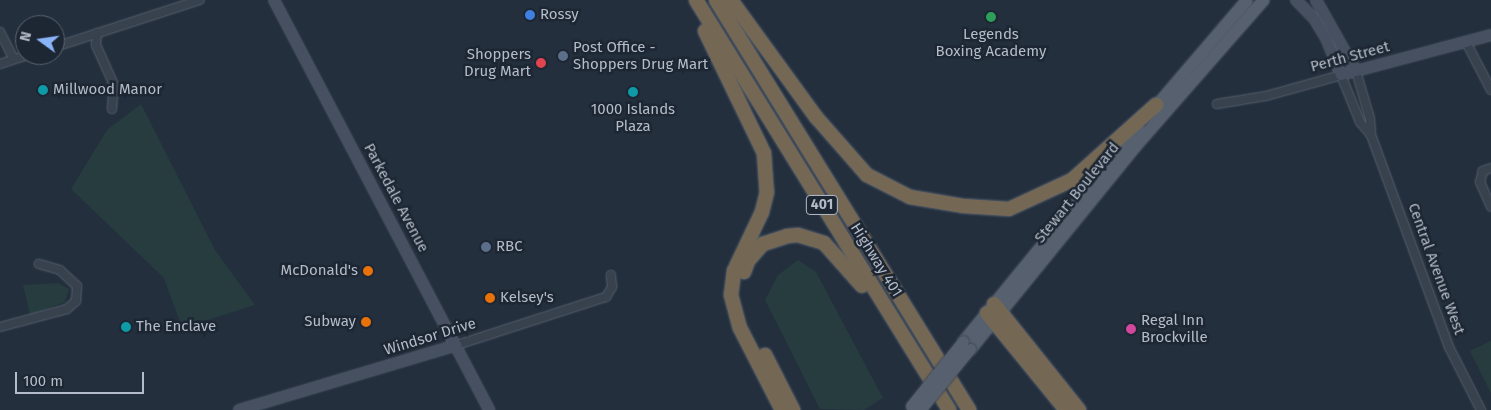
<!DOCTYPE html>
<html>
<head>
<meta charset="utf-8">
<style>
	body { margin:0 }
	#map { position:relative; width:1491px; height:410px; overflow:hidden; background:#242f3e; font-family:"Fira Sans",sans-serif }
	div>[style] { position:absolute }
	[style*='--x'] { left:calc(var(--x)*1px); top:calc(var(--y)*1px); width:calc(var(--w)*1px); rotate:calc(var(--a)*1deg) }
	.green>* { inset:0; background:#263c3f }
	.roads { filter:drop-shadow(0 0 1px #565f6c) drop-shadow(0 0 1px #565f6c) }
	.street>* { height:8px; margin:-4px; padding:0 4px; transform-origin:4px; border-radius:4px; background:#38414e }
	.secondary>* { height:10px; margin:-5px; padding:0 5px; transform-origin:5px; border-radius:5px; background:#465061 }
	.primary>* { height:11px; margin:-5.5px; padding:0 5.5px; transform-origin:5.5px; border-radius:5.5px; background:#56606e }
	.highway>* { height:14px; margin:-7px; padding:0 7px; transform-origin:7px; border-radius:7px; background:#746855 }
	.bridges { filter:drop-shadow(0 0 1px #414a57) drop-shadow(0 0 1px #414a57) }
	.primary-bridge>* { height:11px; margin:-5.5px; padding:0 5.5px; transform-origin:5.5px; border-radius:5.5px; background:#56606e }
	.dots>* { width:14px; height:14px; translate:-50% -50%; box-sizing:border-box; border:2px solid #1d2633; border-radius:50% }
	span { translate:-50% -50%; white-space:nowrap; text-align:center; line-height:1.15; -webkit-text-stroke:5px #1d2633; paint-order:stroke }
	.shield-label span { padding:1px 4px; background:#1d2633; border:1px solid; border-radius:4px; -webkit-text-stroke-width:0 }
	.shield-label { font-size:14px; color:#b4bcc9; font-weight:700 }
	.poi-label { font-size:15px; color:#b4bcc9 }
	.left { translate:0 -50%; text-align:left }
	.right { translate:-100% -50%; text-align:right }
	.street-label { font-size:15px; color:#b4bcc9 }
	.north { position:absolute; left:15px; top:15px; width:50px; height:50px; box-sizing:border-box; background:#1d2633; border:1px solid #59626f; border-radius:50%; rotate:284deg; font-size:14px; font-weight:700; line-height:20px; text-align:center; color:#b4bcc9 }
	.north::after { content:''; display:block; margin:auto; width:18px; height:22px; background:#8ab4f8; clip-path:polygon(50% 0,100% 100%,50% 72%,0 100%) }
	.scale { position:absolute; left:15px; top:372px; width:129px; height:22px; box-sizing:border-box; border:2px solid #b4bcc9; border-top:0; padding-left:6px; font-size:15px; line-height:18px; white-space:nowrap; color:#b4bcc9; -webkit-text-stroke:4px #1d2633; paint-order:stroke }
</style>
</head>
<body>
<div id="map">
	<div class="green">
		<i style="clip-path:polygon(141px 104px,215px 250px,255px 305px,182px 328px,164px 278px,71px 189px,107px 130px)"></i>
		<i style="clip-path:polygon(798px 260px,816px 272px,883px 398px,864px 410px,820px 409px,765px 300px,778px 275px)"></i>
		<i style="clip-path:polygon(58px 283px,69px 289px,65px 302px,30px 315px,23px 285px)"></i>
		<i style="clip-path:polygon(1491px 341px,1491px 393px,1470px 351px)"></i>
	</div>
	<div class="roads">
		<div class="street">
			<i style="--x:0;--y:32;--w:30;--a:63"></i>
			<i style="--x:97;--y:33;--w:12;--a:95"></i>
			<i style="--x:96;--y:45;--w:44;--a:65.8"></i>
			<i style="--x:114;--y:85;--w:24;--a:95"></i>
			<i style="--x:1466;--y:42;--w:54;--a:62.5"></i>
			<i style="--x:55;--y:47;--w:152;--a:-18"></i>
			<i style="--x:0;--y:64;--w:29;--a:-18"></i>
			<i style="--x:1356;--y:71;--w:50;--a:73.7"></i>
			<i style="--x:1370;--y:119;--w:16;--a:86"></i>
			<i style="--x:1217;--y:104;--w:50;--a:-9.3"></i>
			<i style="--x:1266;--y:96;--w:78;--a:-15.6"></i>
			<i style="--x:1341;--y:75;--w:51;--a:68"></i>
			<i style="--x:1360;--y:122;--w:17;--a:50"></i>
			<i style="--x:1371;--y:135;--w:226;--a:69.8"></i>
			<i style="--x:1449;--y:347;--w:71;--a:63.1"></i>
			<i style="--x:1491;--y:168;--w:9;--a:159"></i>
			<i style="--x:1483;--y:171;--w:11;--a:105"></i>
			<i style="--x:1480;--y:182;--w:27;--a:66"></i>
			<i style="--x:0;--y:327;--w:69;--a:-15"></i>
			<i style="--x:67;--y:309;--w:12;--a:-42"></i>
			<i style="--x:76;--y:301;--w:15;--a:-86"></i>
			<i style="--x:77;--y:286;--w:23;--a:-137"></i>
			<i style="--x:60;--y:270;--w:22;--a:-164"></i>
			<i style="--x:457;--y:345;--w:157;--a:-17.9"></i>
			<i style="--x:606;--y:297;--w:12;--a:-59"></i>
			<i style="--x:612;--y:287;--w:12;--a:-95"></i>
		</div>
		<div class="secondary">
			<i style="--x:274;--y:0;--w:463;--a:62.3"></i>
			<i style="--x:1296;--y:0;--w:28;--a:46"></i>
			<i style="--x:1315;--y:20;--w:21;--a:59"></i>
			<i style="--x:1326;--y:38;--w:40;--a:68"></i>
			<i style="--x:1341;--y:75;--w:155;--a:-14.9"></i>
			<i style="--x:1316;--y:0;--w:81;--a:60.6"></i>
			<i style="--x:239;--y:410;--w:227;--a:-16.6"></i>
		</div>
		<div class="primary">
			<i style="--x:1151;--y:111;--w:146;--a:-49.4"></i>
			<i style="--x:963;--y:341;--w:276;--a:-50.7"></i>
			<i style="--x:970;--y:349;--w:262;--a:-50.9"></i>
			<i style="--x:1135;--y:146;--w:194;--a:-48.8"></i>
		</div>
		<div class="highway">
			<i style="--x:696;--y:0;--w:482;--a:58.3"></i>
			<i style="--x:716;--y:0;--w:482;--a:58.3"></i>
			<i style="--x:731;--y:0;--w:145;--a:54"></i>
			<i style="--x:816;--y:117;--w:77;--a:48.7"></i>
			<i style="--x:867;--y:175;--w:48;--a:27.1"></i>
			<i style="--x:910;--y:197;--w:55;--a:9.5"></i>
			<i style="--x:964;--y:206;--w:45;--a:3.8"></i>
			<i style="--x:1009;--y:209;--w:69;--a:-24.7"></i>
			<i style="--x:1072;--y:180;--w:113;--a:-41.8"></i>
			<i style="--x:705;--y:31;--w:136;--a:64.2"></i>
			<i style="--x:764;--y:153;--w:39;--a:86"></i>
			<i style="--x:767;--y:192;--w:21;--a:104"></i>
			<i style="--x:762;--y:212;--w:65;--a:115.4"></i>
			<i style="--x:734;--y:271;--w:24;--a:97"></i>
			<i style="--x:731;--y:295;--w:34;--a:75"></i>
			<i style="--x:740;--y:328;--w:92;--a:62.9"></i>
			<i style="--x:744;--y:272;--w:12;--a:-70"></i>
			<i style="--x:748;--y:261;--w:23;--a:-49"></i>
			<i style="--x:763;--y:244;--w:25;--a:-18"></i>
			<i style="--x:787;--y:236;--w:11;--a:-5"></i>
			<i style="--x:798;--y:235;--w:27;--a:17"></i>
			<i style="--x:824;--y:243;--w:57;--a:48.5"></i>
			<i style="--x:994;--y:304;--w:136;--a:51.3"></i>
			<i style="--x:987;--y:313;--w:125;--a:50.8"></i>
			<i style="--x:765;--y:355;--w:62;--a:63"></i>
		</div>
	</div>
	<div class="bridges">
		<div class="primary-bridge">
			<i style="--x:911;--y:406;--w:83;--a:-51.3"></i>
			<i style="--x:920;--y:410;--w:79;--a:-50.7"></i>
		</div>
	</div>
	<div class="dots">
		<i style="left:530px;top:15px;background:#3f7fe0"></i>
		<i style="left:991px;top:17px;background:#2e9e5b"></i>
		<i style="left:563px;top:56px;background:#5c6f8a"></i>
		<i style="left:541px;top:63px;background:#e0444e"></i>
		<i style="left:43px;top:90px;background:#0f9aa8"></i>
		<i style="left:633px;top:92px;background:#0f9aa8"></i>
		<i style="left:486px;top:247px;background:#5c6f8a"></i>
		<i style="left:368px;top:271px;background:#e8710a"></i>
		<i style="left:490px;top:298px;background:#e8710a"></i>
		<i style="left:366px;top:322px;background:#e8710a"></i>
		<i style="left:126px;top:327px;background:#0f9aa8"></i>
		<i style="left:1131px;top:329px;background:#d1479c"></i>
	</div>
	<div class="shield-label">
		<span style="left:822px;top:205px">401</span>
	</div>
	<div class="poi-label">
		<span class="left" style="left:540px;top:15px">Rossy</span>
		<span style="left:991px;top:43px">Legends<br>Boxing Academy</span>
		<span class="left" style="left:573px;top:56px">Post Office -<br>Shoppers Drug Mart</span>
		<span class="right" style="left:531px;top:63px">Shoppers<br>Drug Mart</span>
		<span class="left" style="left:53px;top:90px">Millwood Manor</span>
		<span style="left:633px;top:118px">1000 Islands<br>Plaza</span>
		<span class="left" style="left:496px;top:247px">RBC</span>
		<span class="right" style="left:358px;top:271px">McDonald's</span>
		<span class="left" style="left:500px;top:298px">Kelsey's</span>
		<span class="left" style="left:1141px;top:329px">Regal Inn<br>Brockville</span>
		<span class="right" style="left:356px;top:322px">Subway</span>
		<span class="left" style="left:136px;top:327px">The Enclave</span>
	</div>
	<div class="street-label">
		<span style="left:1350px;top:57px;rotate:-15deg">Perth Street</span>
		<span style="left:1077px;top:193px;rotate:-51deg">Stewart Boulevard</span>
		<span style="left:396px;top:198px;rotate:62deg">Parkedale Avenue</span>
		<span style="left:876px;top:260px;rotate:58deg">Highway 401</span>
		<span style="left:1436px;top:269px;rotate:70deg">Central Avenue West</span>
		<span style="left:430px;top:337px;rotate:-17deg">Windsor Drive</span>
	</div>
	<div class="north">N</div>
	<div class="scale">100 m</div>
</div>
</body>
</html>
